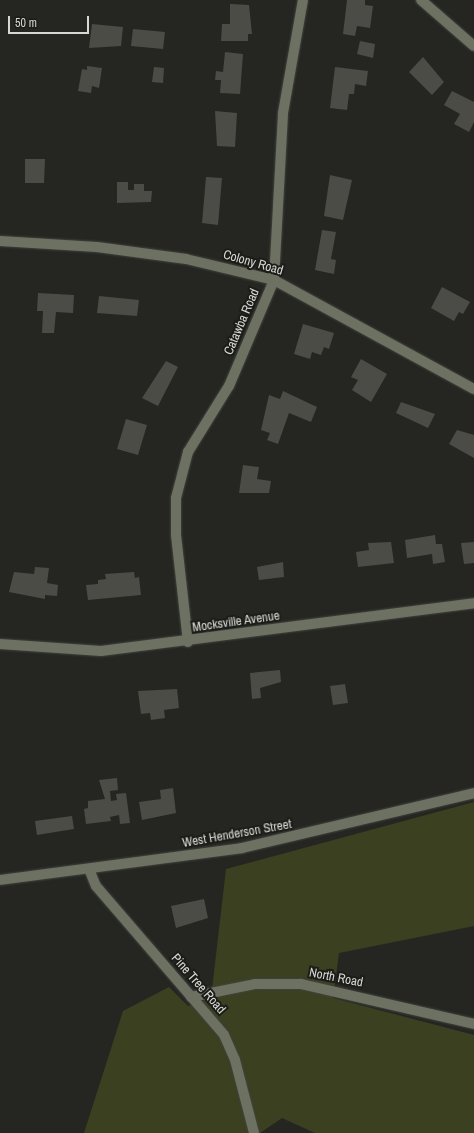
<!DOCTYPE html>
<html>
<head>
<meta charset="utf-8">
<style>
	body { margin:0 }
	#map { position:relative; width:474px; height:1133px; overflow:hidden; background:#252621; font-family:"Archivo Narrow",sans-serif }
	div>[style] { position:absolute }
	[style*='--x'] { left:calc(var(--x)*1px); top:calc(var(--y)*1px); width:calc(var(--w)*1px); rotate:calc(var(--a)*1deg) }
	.green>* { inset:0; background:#3b4021 }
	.building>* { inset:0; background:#4b4c46 }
	.roads { filter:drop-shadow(0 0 1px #41423e) drop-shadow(0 0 1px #41423e) }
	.minor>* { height:10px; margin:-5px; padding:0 5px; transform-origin:5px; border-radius:5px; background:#6d7161 }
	span { translate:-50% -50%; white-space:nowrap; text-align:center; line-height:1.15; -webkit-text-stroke:4px #1c1d18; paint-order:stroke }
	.street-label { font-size:13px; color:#d7d7d4 }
	.scale { position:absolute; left:8px; top:16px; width:81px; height:18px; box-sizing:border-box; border:2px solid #d7d7d4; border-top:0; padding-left:5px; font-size:12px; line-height:14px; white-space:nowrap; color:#d7d7d4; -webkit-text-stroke:3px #1c1d18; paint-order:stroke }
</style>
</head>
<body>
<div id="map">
	<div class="green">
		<i style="clip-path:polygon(474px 802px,474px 926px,339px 953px,333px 998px,474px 1035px,474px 1133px,315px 1133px,282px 1118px,260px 1133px,84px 1133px,123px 1011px,169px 987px,188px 1006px,211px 998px,226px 869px)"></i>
	</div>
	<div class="building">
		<i style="clip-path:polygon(347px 0,365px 0,365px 5px,373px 6px,370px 28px,357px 26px,355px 36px,343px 34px)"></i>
		<i style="clip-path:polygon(230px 4px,249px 5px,252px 34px,248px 34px,248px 41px,221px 41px,222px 24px,230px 24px)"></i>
		<i style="clip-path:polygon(92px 24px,123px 27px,121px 46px,89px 48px)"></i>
		<i style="clip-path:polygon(133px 29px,165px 32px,163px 49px,131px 46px)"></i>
		<i style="clip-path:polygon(360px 41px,375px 44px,373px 58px,357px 54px)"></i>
		<i style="clip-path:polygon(225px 52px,243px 54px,240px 94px,220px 93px,221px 80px,215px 80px,216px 71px,223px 72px)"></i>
		<i style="clip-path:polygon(423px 57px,444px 82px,432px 95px,409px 72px)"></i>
		<i style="clip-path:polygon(87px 66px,102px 68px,99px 88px,92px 86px,91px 93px,78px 91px,82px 69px,87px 70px)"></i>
		<i style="clip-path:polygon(154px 67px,164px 68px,163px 83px,152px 82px)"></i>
		<i style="clip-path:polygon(335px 67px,368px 71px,366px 86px,355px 84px,354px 94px,349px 94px,347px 110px,330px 108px)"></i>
		<i style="clip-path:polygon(452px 91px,474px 102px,474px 122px,469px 132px,454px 124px,460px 114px,444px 105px)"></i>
		<i style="clip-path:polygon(215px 111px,237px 113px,235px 147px,217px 146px)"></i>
		<i style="clip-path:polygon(25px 159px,45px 159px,44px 183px,25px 183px)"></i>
		<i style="clip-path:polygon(330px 175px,352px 180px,343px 220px,324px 216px)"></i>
		<i style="clip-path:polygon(206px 177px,222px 178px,218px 225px,202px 223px)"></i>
		<i style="clip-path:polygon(117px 182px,128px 182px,128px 190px,134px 190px,134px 184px,144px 184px,144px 191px,152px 191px,151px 202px,117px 203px)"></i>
		<i style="clip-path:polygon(322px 230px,336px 232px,331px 259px,336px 260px,334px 274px,315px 270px)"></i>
		<i style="clip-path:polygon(442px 287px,470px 302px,463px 314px,459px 312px,454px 321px,431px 308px)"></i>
		<i style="clip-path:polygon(38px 293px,74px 295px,73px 313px,56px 312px,54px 333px,42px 333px,43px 311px,37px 311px)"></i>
		<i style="clip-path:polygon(99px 296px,139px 300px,137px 316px,97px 313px)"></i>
		<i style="clip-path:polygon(303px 324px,334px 333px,329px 349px,324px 347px,321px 355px,312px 352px,310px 359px,294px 354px)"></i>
		<i style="clip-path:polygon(361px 359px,387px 374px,371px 402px,352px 390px,358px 380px,351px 377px)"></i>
		<i style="clip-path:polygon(166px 361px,178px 367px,158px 406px,142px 398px)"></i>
		<i style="clip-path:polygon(283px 391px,317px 407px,311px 422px,289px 413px,278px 444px,267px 440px,270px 433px,261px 430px,269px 395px,280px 399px)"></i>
		<i style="clip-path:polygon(401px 402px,435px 414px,428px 428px,396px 413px)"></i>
		<i style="clip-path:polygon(126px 419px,147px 425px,138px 455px,117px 449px)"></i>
		<i style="clip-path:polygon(457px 430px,474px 435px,474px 458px,449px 444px)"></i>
		<i style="clip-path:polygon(243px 465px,259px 467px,257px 479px,271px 481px,269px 493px,239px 493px)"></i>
		<i style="clip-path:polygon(435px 535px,436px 544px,442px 544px,445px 562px,433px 564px,432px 554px,407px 558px,405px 540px)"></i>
		<i style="clip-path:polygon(391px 542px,394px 563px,358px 567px,356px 552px,369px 550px,368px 543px)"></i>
		<i style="clip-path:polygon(474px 542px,474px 563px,464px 564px,461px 543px)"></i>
		<i style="clip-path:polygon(283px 562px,284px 577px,259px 580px,257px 567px)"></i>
		<i style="clip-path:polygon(35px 567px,49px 568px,47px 583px,58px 585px,57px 596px,45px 595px,45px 599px,9px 592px,14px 572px,34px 574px)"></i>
		<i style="clip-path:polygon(134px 572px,135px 578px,139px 577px,141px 595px,88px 600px,86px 585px,98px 584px,98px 580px,106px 579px,105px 574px)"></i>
		<i style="clip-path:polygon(280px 670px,281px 682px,260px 688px,261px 698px,252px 699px,250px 673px)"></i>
		<i style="clip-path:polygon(345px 684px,348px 703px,333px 705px,330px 686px)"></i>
		<i style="clip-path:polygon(177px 689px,179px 708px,164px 710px,165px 718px,151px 720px,150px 713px,141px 714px,138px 691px)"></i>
		<i style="clip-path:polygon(117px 778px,118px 790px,110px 791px,111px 801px,117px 800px,116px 794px,126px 793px,130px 823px,120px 824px,119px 815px,110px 817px,111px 821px,86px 824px,84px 809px,88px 808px,88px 801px,105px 799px,99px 780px)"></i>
		<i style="clip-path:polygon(173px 788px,176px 813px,142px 820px,139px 802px,161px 799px,160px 790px)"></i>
		<i style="clip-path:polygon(72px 816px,74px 829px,37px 835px,35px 821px)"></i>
		<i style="clip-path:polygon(204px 899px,208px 918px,176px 928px,171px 906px)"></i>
	</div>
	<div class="roads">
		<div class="minor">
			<i style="--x:421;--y:0;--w:70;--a:41"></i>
			<i style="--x:0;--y:241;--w:97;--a:3.5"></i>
			<i style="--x:97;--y:247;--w:90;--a:7.7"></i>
			<i style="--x:186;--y:259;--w:90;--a:13.4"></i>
			<i style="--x:274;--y:280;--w:228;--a:28.6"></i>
			<i style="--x:188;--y:642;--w:108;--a:-96.4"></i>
			<i style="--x:176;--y:535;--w:37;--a:-90"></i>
			<i style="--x:176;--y:498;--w:48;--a:-75.4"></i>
			<i style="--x:188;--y:452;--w:78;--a:-58.2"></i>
			<i style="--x:229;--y:386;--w:115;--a:-67"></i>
			<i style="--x:274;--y:280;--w:167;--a:-86.9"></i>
			<i style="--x:283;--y:113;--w:115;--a:-80"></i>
			<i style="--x:0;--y:644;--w:101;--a:4"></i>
			<i style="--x:101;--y:651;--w:376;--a:-7.3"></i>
			<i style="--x:89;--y:869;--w:18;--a:68"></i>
			<i style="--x:96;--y:886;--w:196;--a:49.3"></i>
			<i style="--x:224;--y:1035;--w:27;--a:66"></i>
			<i style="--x:235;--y:1060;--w:75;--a:75.4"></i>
			<i style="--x:0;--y:880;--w:244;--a:-7.5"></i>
			<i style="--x:242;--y:848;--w:238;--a:-13.3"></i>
			<i style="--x:191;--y:997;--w:65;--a:-11.5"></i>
			<i style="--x:255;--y:984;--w:46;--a:0"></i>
			<i style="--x:301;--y:984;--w:178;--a:13"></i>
		</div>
	</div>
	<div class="street-label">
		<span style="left:253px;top:263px;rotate:16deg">Colony Road</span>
		<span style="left:242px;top:322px;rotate:-67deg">Catawba Road</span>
		<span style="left:236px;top:622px;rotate:-8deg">Mocksville Avenue</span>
		<span style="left:237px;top:834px;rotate:-10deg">West Henderson Street</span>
		<span style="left:336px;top:978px;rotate:11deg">North Road</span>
		<span style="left:198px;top:984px;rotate:49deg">Pine Tree Road</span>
	</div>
	<div class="scale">50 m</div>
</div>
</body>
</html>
